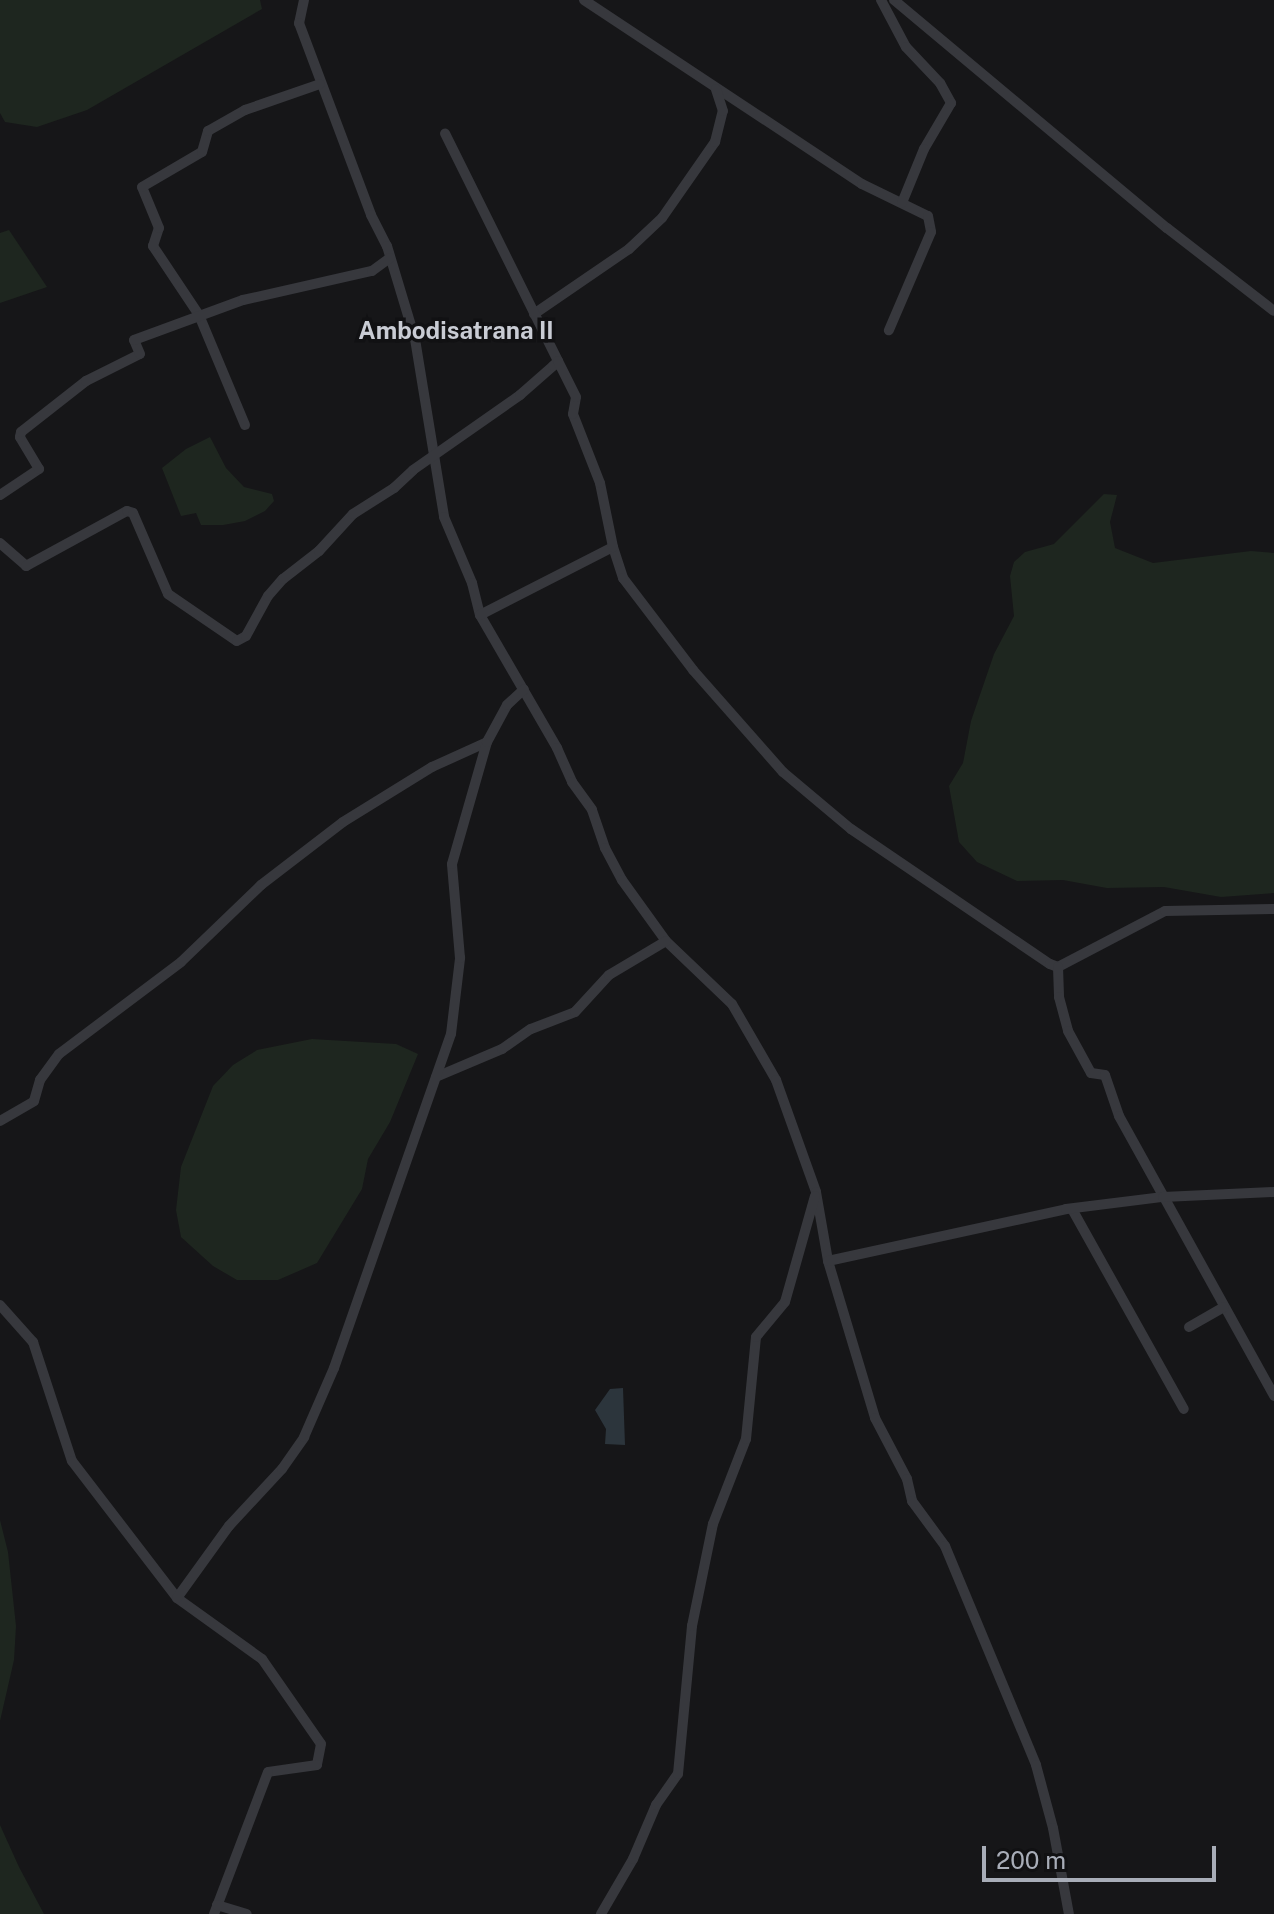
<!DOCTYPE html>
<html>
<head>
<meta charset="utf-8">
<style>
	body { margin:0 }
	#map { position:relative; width:1274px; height:1914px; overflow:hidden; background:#161618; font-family:"Public Sans",sans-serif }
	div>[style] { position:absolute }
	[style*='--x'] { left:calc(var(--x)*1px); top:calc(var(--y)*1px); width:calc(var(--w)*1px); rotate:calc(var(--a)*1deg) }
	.green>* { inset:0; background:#1e261f }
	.water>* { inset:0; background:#2c353c }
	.minor>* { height:10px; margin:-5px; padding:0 5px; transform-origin:5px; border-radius:5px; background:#37383d }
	span { translate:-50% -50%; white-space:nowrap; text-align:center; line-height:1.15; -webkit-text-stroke:7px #111113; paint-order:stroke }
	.neighbourhood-label { font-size:24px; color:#c9ccd4; font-weight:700 }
	.scale { position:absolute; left:982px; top:1846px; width:234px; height:36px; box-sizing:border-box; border:4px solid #a8adb8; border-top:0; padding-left:10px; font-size:24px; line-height:28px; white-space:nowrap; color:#a8adb8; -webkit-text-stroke:6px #111113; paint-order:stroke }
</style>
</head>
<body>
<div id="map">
	<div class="green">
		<i style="clip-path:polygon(0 0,260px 0,262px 9px,87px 110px,37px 127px,5px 122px,0 113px)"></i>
		<i style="clip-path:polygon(9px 230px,47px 287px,0 303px,0 233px)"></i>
		<i style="clip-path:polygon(210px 437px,226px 468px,244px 487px,272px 494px,274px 501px,265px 511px,245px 521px,223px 525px,201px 525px,196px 513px,181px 516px,162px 468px,186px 449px)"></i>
		<i style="clip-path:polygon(1104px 494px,1117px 495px,1110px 522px,1115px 548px,1153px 563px,1251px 551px,1274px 553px,1274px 893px,1221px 897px,1164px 887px,1107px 888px,1063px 880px,1017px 881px,977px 862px,959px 842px,949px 786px,963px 763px,971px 721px,994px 654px,1014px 616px,1010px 576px,1014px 562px,1025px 552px,1054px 544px)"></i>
		<i style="clip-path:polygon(312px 1039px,396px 1044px,418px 1054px,390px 1122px,368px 1159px,362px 1189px,317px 1263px,278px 1280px,237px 1280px,213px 1266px,181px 1237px,176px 1210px,181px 1167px,213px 1086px,233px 1065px,257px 1050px)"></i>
		<i style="clip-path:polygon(0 1520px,8px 1552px,16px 1626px,14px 1660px,0 1721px,0 1768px)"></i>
		<i style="clip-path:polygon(0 1825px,19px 1867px,44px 1914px,0 1914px)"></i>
	</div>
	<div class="water">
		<i style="clip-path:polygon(623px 1388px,625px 1445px,605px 1444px,606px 1429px,595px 1410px,610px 1389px)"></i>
	</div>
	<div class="minor">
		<i style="--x:304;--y:0;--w:24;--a:102"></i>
		<i style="--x:299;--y:23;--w:205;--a:69.4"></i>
		<i style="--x:371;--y:215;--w:35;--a:63"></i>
		<i style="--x:387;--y:246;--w:97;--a:73.2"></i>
		<i style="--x:415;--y:339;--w:180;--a:80.7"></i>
		<i style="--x:444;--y:517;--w:72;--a:67"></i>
		<i style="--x:472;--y:583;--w:33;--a:76"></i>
		<i style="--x:480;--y:615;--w:154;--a:59.9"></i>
		<i style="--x:557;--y:748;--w:37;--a:66"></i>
		<i style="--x:572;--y:782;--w:34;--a:54"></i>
		<i style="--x:592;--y:810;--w:40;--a:71.1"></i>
		<i style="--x:605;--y:848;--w:36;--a:62"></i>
		<i style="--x:622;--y:880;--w:75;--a:54.2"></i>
		<i style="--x:666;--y:941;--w:91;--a:43.7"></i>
		<i style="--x:732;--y:1004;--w:88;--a:59.9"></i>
		<i style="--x:776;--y:1080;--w:119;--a:70.3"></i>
		<i style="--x:816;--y:1192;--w:70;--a:80.1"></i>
		<i style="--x:828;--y:1261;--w:164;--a:73.3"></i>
		<i style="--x:875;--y:1418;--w:69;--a:62.3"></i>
		<i style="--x:907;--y:1479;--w:23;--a:77"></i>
		<i style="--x:912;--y:1501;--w:56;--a:53.7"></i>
		<i style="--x:945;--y:1546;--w:237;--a:67.4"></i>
		<i style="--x:1036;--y:1765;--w:65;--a:74.9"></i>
		<i style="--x:1053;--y:1828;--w:87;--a:79.5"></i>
		<i style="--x:584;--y:0;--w:333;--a:33.5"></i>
		<i style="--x:862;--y:184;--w:73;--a:25.9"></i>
		<i style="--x:928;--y:216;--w:16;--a:79"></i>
		<i style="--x:931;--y:232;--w:107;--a:113.2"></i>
		<i style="--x:881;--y:0;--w:53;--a:62"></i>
		<i style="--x:906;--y:47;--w:50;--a:46.6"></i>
		<i style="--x:940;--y:83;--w:23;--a:61"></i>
		<i style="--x:951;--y:103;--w:53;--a:120.4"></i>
		<i style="--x:924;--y:149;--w:58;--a:112.2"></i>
		<i style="--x:894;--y:0;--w:356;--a:39.9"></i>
		<i style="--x:1167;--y:228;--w:135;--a:37.8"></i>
		<i style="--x:534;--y:314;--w:115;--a:-34.4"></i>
		<i style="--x:629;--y:249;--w:45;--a:-43.2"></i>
		<i style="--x:662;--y:218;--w:93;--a:-55.1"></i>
		<i style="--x:715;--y:142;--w:32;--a:-76"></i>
		<i style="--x:723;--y:111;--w:23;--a:-108"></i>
		<i style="--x:245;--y:425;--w:119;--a:-112.7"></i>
		<i style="--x:199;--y:315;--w:83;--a:-123.7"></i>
		<i style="--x:153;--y:246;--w:19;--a:-72"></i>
		<i style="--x:159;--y:228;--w:44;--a:-112.5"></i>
		<i style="--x:142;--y:187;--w:69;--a:-30.3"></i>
		<i style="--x:202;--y:152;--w:22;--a:-74"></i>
		<i style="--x:208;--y:131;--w:43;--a:-29.6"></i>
		<i style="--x:245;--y:110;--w:79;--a:-19.1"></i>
		<i style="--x:0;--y:495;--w:47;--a:-33.7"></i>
		<i style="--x:39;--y:469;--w:37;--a:-121"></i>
		<i style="--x:20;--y:437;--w:5;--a:-79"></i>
		<i style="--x:21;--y:432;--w:83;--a:-38.1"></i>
		<i style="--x:86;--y:381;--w:60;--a:-26.6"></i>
		<i style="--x:140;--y:354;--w:15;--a:-113"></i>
		<i style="--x:134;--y:340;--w:116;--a:-20.2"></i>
		<i style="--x:243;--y:300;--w:132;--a:-12.7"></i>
		<i style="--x:372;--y:271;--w:22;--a:-36"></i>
		<i style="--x:0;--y:543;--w:35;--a:41"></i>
		<i style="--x:26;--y:566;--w:115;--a:-28.6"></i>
		<i style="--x:127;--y:511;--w:6;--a:18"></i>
		<i style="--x:133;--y:513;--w:88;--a:66.6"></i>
		<i style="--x:168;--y:594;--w:83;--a:34.3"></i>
		<i style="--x:237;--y:641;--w:10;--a:-29"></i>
		<i style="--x:246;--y:636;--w:46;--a:-61.2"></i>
		<i style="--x:268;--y:596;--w:23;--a:-49"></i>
		<i style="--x:283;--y:579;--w:46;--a:-37.9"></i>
		<i style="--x:319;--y:551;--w:50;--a:-47.4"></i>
		<i style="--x:353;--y:514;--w:49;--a:-32.4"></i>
		<i style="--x:394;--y:488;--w:26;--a:-43"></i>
		<i style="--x:413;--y:470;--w:131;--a:-35"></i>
		<i style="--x:520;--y:395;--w:44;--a:-41.3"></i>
		<i style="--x:553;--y:366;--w:7;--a:-45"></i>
		<i style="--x:558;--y:361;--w:254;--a:-116.4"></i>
		<i style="--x:613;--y:547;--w:33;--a:72"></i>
		<i style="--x:623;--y:578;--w:116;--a:52.7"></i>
		<i style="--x:693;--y:670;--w:136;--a:48.6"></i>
		<i style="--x:783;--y:772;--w:89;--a:40"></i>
		<i style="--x:851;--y:829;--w:240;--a:34.2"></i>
		<i style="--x:1050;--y:964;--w:9;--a:21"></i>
		<i style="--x:1058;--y:967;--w:121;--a:-27.6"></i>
		<i style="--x:1165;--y:911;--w:109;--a:-1.1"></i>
		<i style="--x:480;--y:615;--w:149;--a:-27.1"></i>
		<i style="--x:613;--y:547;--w:65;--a:-101.5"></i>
		<i style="--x:600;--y:483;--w:74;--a:-111.4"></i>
		<i style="--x:573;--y:414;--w:17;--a:-80"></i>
		<i style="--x:576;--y:397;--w:40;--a:-116.6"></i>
		<i style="--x:1058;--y:967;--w:30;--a:88"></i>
		<i style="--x:1059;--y:997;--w:35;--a:75"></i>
		<i style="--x:1068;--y:1031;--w:48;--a:61.3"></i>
		<i style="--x:1091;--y:1073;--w:14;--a:8"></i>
		<i style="--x:1105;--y:1075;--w:43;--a:71.1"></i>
		<i style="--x:1119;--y:1116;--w:320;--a:61"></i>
		<i style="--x:436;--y:1077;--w:72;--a:-23"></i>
		<i style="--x:502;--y:1049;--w:35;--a:-35"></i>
		<i style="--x:531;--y:1029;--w:47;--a:-21.1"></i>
		<i style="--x:575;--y:1012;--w:50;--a:-47.4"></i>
		<i style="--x:609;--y:975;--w:66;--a:-30.8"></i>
		<i style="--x:0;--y:1121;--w:39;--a:-30"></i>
		<i style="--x:34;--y:1101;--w:22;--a:-74"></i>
		<i style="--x:40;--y:1080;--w:32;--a:-54"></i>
		<i style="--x:59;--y:1054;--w:153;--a:-37"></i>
		<i style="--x:181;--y:962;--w:111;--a:-43.9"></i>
		<i style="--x:261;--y:885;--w:103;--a:-37.5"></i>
		<i style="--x:343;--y:822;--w:105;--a:-31.7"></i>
		<i style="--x:432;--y:767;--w:60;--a:-24.4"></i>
		<i style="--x:1072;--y:1209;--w:229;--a:60.8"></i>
		<i style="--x:828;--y:1261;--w:244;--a:-12.3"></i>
		<i style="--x:1066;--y:1209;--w:98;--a:-7.1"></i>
		<i style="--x:1163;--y:1197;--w:111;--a:-2.6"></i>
		<i style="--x:0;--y:1305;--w:50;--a:48.3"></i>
		<i style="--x:33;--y:1342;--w:125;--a:71.9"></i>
		<i style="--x:72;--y:1461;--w:173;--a:52.5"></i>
		<i style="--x:177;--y:1598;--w:105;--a:35.7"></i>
		<i style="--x:262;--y:1659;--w:103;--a:55.2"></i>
		<i style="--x:321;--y:1744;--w:21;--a:101"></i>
		<i style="--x:317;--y:1765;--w:49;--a:171.9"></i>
		<i style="--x:268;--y:1772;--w:152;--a:110.8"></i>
		<i style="--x:1189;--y:1327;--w:40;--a:-29.7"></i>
		<i style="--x:177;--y:1598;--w:89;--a:-54.2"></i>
		<i style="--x:229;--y:1526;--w:78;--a:-47.1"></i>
		<i style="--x:282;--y:1469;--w:39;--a:-55"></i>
		<i style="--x:304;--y:1437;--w:75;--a:-66.5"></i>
		<i style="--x:334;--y:1368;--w:354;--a:-70.7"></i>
		<i style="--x:451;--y:1034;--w:77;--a:-83.2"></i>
		<i style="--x:460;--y:958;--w:94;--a:-94.9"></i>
		<i style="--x:452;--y:864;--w:127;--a:-74"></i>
		<i style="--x:487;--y:742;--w:42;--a:-61.6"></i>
		<i style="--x:507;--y:705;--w:23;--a:-43"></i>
		<i style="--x:217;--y:1905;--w:31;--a:17"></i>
		<i style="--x:601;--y:1914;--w:64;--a:-59.8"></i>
		<i style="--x:633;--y:1859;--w:59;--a:-66.9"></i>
		<i style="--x:656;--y:1805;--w:38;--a:-55"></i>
		<i style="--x:678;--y:1774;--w:149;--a:-84.6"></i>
		<i style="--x:692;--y:1626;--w:104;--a:-78.4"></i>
		<i style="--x:713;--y:1524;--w:91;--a:-68.8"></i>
		<i style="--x:746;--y:1439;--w:102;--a:-84.4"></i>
		<i style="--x:756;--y:1337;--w:45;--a:-50.4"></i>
		<i style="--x:785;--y:1302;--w:110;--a:-74.2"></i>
	</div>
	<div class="neighbourhood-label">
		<span style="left:456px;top:331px">Ambodisatrana II</span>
	</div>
	<div class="scale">200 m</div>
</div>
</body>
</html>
